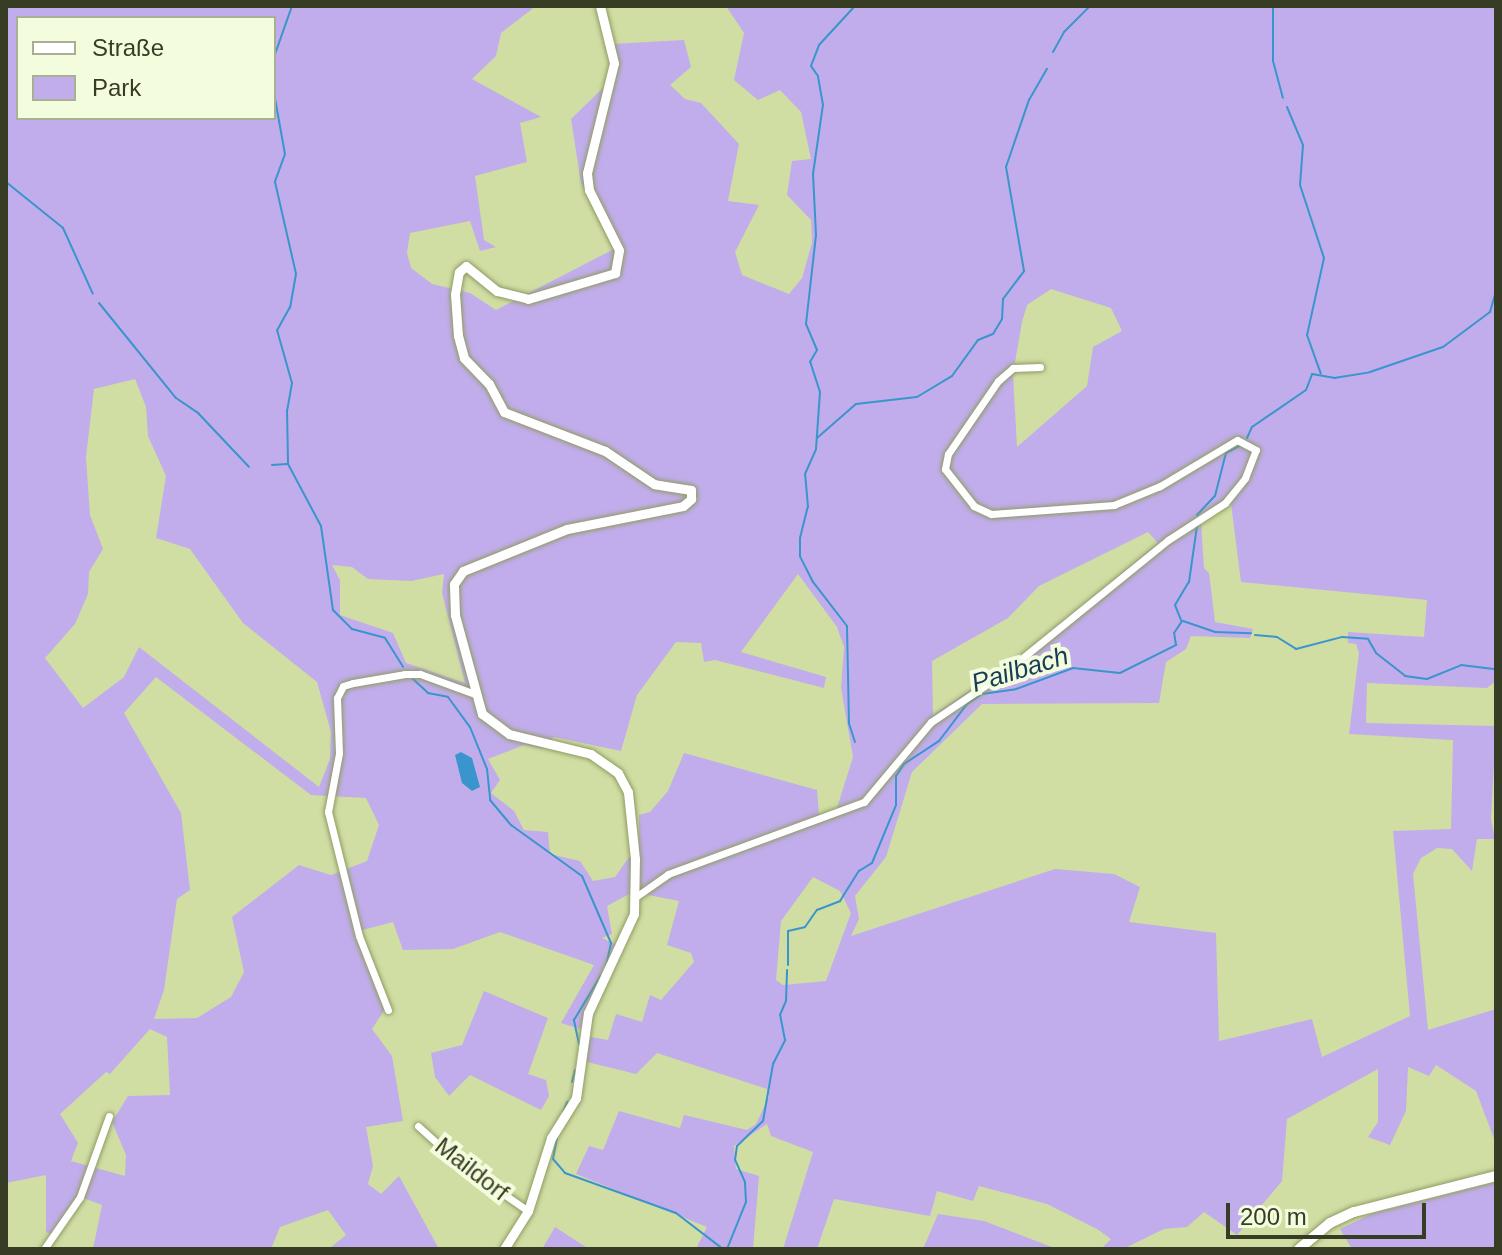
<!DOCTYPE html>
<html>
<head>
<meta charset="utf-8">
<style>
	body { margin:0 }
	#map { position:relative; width:1502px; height:1255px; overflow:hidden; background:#d0dea4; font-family:Arial,sans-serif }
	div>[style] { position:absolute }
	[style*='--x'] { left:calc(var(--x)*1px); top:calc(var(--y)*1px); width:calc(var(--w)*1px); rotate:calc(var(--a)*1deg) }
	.green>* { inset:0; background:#c1adeb }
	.water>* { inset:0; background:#3a95cc }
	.stream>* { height:2px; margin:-1px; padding:0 1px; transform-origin:1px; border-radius:1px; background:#3a95cc }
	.roads { filter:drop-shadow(0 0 2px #8f9c64) drop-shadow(0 0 2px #8f9c64) }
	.minor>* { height:7px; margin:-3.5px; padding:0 3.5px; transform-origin:3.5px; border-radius:3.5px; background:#fff }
	.tertiary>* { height:9px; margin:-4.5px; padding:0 4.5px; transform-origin:4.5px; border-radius:4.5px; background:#fff }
	.secondary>* { height:10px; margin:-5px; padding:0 5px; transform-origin:5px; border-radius:5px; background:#fff }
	span { translate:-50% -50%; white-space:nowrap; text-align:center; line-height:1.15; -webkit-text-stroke:8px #f4fcde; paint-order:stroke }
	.street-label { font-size:24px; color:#373c25 }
	.water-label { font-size:26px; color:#183e56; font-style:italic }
	.frame { position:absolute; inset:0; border:8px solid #373c25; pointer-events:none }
	.legend { position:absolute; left:16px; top:16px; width:260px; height:104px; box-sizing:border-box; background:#f4fcde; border:2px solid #a8af94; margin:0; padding:10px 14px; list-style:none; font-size:24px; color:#373c25 }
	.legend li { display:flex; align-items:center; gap:16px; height:40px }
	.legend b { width:40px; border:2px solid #a8af94 }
	.scale { position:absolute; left:1226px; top:1203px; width:200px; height:36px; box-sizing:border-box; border:4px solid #373c25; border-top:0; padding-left:10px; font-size:24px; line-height:28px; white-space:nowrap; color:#373c25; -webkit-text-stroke:6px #f4fcde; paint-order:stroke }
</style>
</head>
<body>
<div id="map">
	<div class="green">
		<i style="clip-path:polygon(evenodd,6px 6px,536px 6px,501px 33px,496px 56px,472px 79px,541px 117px,520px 123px,527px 162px,475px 176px,484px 240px,496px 247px,480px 251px,470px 221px,410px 233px,407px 253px,411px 268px,432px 284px,470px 293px,496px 310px,614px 249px,581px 183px,571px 119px,607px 84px,611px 44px,684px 40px,691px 67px,670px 85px,685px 99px,701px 103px,739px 144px,728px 201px,759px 205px,735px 252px,742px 275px,789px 294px,802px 278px,812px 243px,811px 220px,787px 195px,792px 161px,811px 159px,801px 112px,780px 90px,758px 100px,734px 80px,744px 33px,726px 6px,1496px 6px,1496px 681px,1487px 688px,1367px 683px,1366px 723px,1496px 726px,1491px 819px,1495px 839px,1477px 839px,1472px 871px,1452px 849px,1437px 848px,1421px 858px,1413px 874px,1428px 1030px,1496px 1009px,1496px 1144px,1476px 1091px,1436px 1065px,1429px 1076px,1408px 1067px,1406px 1111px,1390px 1145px,1368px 1137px,1378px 1122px,1378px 1069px,1287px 1119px,1282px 1181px,1237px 1235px,1204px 1212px,1187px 1227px,1164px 1229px,1123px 1249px,1101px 1249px,1111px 1239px,1097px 1229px,1047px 1204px,979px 1186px,973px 1201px,937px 1191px,930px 1216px,834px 1199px,817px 1249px,783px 1249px,813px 1152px,771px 1136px,767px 1124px,734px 1146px,736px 1169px,759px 1176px,753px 1249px,696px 1249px,707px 1227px,576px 1174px,589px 1146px,603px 1150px,619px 1111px,680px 1128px,684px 1115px,747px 1130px,756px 1124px,769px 1096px,767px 1089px,657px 1053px,636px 1074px,579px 1060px,580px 1035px,608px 1040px,616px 1014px,642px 1022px,650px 995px,661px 1000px,694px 962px,691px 953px,667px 945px,679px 901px,633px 892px,607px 906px,612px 934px,602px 938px,619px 946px,580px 1029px,561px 1023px,594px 965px,500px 932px,453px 949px,403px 950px,393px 922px,355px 932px,385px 1009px,372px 1029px,392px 1056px,403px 1121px,366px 1127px,373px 1166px,368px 1184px,381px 1194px,399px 1176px,439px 1249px,315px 1249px,330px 1248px,346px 1235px,328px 1210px,280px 1227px,271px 1249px,93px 1249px,102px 1205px,83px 1198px,55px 1236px,46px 1232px,46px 1175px,6px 1183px,6px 6px,18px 18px,274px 18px,274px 118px,18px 118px,18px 18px,6px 6px,1051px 289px,1111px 308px,1122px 331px,1093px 347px,1087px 386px,1017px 447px,1013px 374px,1022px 322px,1027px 305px,1051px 289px,6px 6px,135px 379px,146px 407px,148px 436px,166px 476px,156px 538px,190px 549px,243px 623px,317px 682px,331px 732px,330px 759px,319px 787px,139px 647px,124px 677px,83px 708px,45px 658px,75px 624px,88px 594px,89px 572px,103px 549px,90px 515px,86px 457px,94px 389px,135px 379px,6px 6px,1231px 504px,1241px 582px,1427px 600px,1424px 637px,1348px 632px,1348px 643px,1356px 644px,1359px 653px,1349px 734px,1453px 740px,1451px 829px,1393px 831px,1410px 1016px,1322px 1057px,1312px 1019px,1219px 1041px,1216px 933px,1129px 922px,1140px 887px,1114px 874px,1055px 869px,851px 936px,859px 919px,855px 896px,886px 857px,912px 772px,982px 704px,1159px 703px,1166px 662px,1186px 649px,1191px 636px,1250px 638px,1253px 629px,1215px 622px,1209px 573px,1204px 568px,1201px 521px,1231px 504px,6px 6px,1148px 532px,1158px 543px,1019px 657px,933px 715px,932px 661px,1008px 618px,1039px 586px,1148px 532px,6px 6px,332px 565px,352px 567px,368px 579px,411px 581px,444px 574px,442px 593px,465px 683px,406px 663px,393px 633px,340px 615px,340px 580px,332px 565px,6px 6px,798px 574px,837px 627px,844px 647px,841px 688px,853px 757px,836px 811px,819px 815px,817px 790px,684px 753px,668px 791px,650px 812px,639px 815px,639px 843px,615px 877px,593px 881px,580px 861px,550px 854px,548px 832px,524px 830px,514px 811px,491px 793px,500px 780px,488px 759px,524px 745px,543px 749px,554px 737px,621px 751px,637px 695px,676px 642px,701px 643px,704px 662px,715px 660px,824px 688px,826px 677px,741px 652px,798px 574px,6px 6px,156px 677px,311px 795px,366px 798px,379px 825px,367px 861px,331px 875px,299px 865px,232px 917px,244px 972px,231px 997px,197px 1018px,154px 1019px,164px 990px,177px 899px,190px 890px,181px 813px,124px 713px,156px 677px,6px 6px,813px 877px,840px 891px,851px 913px,826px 981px,783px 985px,776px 980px,781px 921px,813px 877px,6px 6px,150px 1029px,167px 1037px,170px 1095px,128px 1096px,112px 1122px,126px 1155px,125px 1176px,71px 1161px,78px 1143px,60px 1114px,106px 1072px,110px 1074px,150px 1029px)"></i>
		<i style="clip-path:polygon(484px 991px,548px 1018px,528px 1074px,546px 1080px,549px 1096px,541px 1110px,470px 1075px,449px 1096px,435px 1077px,431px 1053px,462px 1045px)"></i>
		<i style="clip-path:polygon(1496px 1182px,1496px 1249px,1352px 1249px,1340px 1229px,1371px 1214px)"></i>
		<i style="clip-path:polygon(938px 1214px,984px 1221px,1057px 1249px,923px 1249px)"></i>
		<i style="clip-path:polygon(555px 1227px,589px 1249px,542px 1249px)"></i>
	</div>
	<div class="water">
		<i style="clip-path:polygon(461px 752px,472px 758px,480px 787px,472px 791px,462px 783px,455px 755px)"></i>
	</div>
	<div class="stream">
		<i style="--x:1273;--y:6;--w:55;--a:90"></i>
		<i style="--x:1273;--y:61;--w:38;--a:75"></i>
		<i style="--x:1053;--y:52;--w:23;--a:-61"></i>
		<i style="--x:1064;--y:32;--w:37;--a:-45"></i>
		<i style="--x:274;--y:57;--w:54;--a:-70.6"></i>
		<i style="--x:274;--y:93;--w:62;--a:79.8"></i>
		<i style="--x:285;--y:154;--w:30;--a:110"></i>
		<i style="--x:275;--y:182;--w:94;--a:77.1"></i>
		<i style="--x:296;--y:274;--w:34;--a:100"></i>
		<i style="--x:290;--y:307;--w:26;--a:119"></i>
		<i style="--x:277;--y:330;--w:55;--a:74.2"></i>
		<i style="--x:292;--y:383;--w:27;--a:100"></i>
		<i style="--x:287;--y:410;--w:54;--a:88.9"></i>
		<i style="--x:288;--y:464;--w:70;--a:62"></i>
		<i style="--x:321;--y:526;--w:85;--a:81.9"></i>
		<i style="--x:333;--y:610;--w:27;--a:45"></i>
		<i style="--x:352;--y:629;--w:34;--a:15"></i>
		<i style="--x:385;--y:638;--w:34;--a:58"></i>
		<i style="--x:1287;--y:107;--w:41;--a:67.2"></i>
		<i style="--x:1303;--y:145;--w:40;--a:94.3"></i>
		<i style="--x:1300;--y:185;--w:77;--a:71.8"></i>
		<i style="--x:1324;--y:258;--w:79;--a:102.4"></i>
		<i style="--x:1307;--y:335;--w:41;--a:70.3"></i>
		<i style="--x:6;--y:182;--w:73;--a:38.9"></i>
		<i style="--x:63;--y:228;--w:72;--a:65.6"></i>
		<i style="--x:99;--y:303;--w:122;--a:51"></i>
		<i style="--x:176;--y:398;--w:27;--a:34"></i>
		<i style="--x:198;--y:413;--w:74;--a:46.6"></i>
		<i style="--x:817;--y:438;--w:52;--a:-41.1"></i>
		<i style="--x:856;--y:404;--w:61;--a:-6.5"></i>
		<i style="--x:917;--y:397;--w:41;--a:-31"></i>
		<i style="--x:952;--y:376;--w:44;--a:-54.2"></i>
		<i style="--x:978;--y:340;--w:16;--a:-22"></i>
		<i style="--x:993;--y:334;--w:17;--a:-59"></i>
		<i style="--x:1002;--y:319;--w:20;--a:-87"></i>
		<i style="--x:1003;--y:299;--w:35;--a:-53"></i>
		<i style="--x:1024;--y:271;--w:106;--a:-99.8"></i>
		<i style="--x:1006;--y:167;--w:71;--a:-71.1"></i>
		<i style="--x:1029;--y:100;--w:36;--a:-60"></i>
		<i style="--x:1247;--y:438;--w:12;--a:-66"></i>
		<i style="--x:1252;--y:427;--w:65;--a:-34.4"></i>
		<i style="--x:1306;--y:390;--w:17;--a:-69"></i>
		<i style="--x:1312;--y:374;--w:22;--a:10"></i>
		<i style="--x:1334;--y:378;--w:36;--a:-9"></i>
		<i style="--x:1370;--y:372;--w:77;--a:-18.9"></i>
		<i style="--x:1443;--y:347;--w:59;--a:-36.7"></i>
		<i style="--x:1490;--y:312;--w:22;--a:-74"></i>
		<i style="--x:272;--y:465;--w:15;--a:-4"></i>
		<i style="--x:1197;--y:515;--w:26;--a:-47"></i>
		<i style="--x:1215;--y:496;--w:44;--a:-75.7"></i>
		<i style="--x:1226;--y:453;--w:17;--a:-28"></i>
		<i style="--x:1181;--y:620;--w:16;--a:-112"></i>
		<i style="--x:1175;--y:605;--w:27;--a:-59"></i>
		<i style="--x:1189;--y:582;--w:57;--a:-81.9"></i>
		<i style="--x:1183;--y:621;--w:34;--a:19"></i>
		<i style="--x:1215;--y:632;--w:36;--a:2"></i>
		<i style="--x:1255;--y:635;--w:22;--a:5"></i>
		<i style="--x:1277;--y:637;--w:22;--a:32"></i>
		<i style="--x:1296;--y:649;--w:48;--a:-14.6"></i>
		<i style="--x:1342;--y:637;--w:26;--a:4"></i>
		<i style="--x:1368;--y:639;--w:16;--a:60"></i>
		<i style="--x:1376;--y:653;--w:37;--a:38"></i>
		<i style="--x:1405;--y:676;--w:22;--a:8"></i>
		<i style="--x:1427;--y:679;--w:37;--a:-22"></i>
		<i style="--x:1461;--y:665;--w:35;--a:7"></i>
		<i style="--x:413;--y:679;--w:21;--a:43"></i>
		<i style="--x:428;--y:693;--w:20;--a:11"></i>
		<i style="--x:448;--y:697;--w:37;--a:54"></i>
		<i style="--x:470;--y:727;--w:45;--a:68"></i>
		<i style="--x:487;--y:769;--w:31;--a:84"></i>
		<i style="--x:490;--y:800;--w:33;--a:50"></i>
		<i style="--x:511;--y:825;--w:87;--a:35.7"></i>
		<i style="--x:582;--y:876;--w:73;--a:66.6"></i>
		<i style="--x:611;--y:943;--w:24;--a:102"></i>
		<i style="--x:855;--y:742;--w:20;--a:-108"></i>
		<i style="--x:849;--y:723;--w:97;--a:-91.2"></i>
		<i style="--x:847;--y:626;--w:56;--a:-127.7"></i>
		<i style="--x:813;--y:582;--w:29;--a:-117"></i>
		<i style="--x:800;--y:556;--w:18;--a:-90"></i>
		<i style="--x:800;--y:538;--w:32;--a:-76"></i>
		<i style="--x:808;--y:507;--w:33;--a:-95"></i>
		<i style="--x:805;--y:474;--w:27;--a:-66"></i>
		<i style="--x:816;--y:449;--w:57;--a:-86"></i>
		<i style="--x:820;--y:392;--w:32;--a:-108"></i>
		<i style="--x:810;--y:362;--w:14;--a:-60"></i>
		<i style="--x:817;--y:350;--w:28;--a:-113"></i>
		<i style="--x:806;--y:324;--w:90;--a:-83.6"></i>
		<i style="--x:816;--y:235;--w:61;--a:-92.8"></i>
		<i style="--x:813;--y:174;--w:70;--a:-81.8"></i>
		<i style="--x:823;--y:105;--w:29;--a:-100"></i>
		<i style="--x:818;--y:76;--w:12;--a:-125"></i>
		<i style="--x:811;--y:66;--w:22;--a:-69"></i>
		<i style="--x:819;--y:45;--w:53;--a:-47.3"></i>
		<i style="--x:788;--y:965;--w:34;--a:-90"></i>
		<i style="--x:788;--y:931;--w:17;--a:-13"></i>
		<i style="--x:805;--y:927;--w:21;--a:-55"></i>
		<i style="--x:817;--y:910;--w:25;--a:-21"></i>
		<i style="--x:840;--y:901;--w:36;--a:-58"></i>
		<i style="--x:859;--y:871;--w:15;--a:-32"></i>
		<i style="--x:872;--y:863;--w:63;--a:-67.5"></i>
		<i style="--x:896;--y:805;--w:29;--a:-90"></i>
		<i style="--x:896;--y:776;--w:14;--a:-56"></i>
		<i style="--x:904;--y:764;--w:42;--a:-33.3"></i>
		<i style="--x:939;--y:741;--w:46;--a:-52.9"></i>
		<i style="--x:967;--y:704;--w:18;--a:-34"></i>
		<i style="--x:982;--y:694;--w:34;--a:-8"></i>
		<i style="--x:1016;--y:689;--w:61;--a:-20.2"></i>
		<i style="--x:1073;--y:668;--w:47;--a:6.1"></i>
		<i style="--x:1120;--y:673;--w:63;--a:-26.6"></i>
		<i style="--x:1176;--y:645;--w:12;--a:-99"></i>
		<i style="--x:1174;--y:633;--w:14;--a:-56"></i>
		<i style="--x:579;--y:1044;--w:25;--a:-102"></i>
		<i style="--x:574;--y:1020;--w:52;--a:-59"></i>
		<i style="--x:572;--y:1082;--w:12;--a:-76"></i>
		<i style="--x:563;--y:1112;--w:11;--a:-68"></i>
		<i style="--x:557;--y:1138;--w:21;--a:101"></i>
		<i style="--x:553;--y:1159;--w:18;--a:49"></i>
		<i style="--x:565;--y:1173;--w:118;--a:19.8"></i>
		<i style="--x:676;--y:1213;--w:59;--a:37.5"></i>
		<i style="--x:727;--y:1249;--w:51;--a:-68"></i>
		<i style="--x:746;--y:1202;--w:20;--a:-93"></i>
		<i style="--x:745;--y:1182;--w:24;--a:-114"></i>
		<i style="--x:735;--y:1160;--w:14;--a:-82"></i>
		<i style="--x:737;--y:1146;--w:36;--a:-44"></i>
		<i style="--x:763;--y:1121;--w:58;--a:-80"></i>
		<i style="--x:773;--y:1064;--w:27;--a:-63"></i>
		<i style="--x:785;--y:1040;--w:25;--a:-101"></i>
		<i style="--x:780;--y:1015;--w:15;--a:-67"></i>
		<i style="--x:786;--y:1001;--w:31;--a:-88"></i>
	</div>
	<div class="roads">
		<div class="minor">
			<i style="--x:637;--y:896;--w:38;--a:-35"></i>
			<i style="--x:668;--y:874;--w:209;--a:-20.2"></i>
			<i style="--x:864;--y:802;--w:104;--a:-50.1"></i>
			<i style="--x:931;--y:722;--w:89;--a:-34"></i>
			<i style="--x:1005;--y:672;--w:210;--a:-39"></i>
			<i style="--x:1168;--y:540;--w:68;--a:-33"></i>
			<i style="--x:1225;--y:503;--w:32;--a:-51"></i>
			<i style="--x:1245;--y:478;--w:30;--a:-69"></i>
			<i style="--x:1256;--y:450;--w:21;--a:-152"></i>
			<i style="--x:1237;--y:440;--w:90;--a:149.1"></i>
			<i style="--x:1160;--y:486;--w:50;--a:157.6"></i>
			<i style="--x:1114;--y:505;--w:123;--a:175.8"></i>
			<i style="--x:991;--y:514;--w:19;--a:-155"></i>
			<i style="--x:974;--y:506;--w:47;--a:-128.1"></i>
			<i style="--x:945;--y:469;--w:15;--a:-79"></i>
			<i style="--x:948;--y:454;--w:88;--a:-55.6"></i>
			<i style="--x:998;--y:381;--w:20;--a:-41"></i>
			<i style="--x:1013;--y:368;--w:27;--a:-2"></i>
			<i style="--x:388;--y:1010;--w:79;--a:-111.4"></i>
			<i style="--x:359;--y:936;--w:128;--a:-104"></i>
			<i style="--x:328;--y:812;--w:60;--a:-79.4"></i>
			<i style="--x:339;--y:753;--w:55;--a:-92.1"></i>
			<i style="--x:337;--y:698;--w:13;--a:-63"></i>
			<i style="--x:343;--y:686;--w:10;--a:-17"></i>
			<i style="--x:353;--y:683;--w:53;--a:-9.8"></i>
			<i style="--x:405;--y:674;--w:15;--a:0"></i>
			<i style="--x:420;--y:674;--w:59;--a:20"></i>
			<i style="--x:418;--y:1126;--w:55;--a:42.1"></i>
			<i style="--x:459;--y:1163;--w:84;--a:34.8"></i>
			<i style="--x:44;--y:1249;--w:63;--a:-55.3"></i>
			<i style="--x:80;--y:1197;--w:86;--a:-70.3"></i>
		</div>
		<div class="tertiary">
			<i style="--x:504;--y:1249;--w:45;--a:-57.7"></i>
			<i style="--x:528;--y:1211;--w:77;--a:-72.5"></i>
			<i style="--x:551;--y:1138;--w:47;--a:-58"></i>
			<i style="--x:576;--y:1098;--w:86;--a:-82"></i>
			<i style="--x:588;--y:1013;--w:109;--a:-65.1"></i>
			<i style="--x:634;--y:914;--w:55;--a:-89"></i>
			<i style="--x:635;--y:859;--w:67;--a:-96"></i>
			<i style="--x:628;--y:792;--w:21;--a:-118"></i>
			<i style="--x:618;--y:773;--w:33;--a:-145"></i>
			<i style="--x:591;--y:754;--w:84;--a:-166.3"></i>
			<i style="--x:509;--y:734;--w:34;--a:-143"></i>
			<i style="--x:482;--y:714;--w:103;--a:-105.3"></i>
			<i style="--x:455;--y:615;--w:31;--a:-92"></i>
			<i style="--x:454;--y:584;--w:16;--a:-55"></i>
			<i style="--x:463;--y:571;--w:112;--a:-22"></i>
			<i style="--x:567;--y:529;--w:118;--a:-11.2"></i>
			<i style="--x:683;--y:506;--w:11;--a:-41"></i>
			<i style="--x:691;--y:499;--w:9;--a:-90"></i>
			<i style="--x:691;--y:490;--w:37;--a:-171"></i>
			<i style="--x:654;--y:484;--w:59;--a:-146"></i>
			<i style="--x:605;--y:451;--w:108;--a:-158.9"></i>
			<i style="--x:504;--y:412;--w:32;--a:-118"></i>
			<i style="--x:489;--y:384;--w:36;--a:-134"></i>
			<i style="--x:464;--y:358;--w:23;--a:-105"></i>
			<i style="--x:458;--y:336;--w:42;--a:-94.1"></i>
			<i style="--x:455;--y:294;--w:22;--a:-80"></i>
			<i style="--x:459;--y:272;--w:9;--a:-41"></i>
			<i style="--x:466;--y:266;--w:40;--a:39"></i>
			<i style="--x:497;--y:291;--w:32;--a:14"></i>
			<i style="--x:528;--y:299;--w:91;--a:-16.6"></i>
			<i style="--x:615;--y:273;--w:23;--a:-80"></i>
			<i style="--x:619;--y:250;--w:67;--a:-116.6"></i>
			<i style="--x:589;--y:190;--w:17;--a:-97"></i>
			<i style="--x:587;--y:173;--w:113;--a:-76.2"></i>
			<i style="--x:614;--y:63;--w:59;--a:-103.8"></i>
		</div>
		<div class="secondary">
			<i style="--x:1299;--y:1249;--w:40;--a:-40"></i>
			<i style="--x:1330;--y:1223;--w:26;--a:-25"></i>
			<i style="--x:1354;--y:1212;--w:146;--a:-14.2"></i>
		</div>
	</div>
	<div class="street-label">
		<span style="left:472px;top:1169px;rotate:38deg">Maildorf</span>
	</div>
	<div class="water-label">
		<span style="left:1020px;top:670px;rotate:-17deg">Pailbach</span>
	</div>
	<div class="frame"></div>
	<ul class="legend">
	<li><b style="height:10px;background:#fff"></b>Straße</li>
	<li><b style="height:22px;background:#c1adeb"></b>Park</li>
	</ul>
	<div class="scale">200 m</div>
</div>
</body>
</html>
